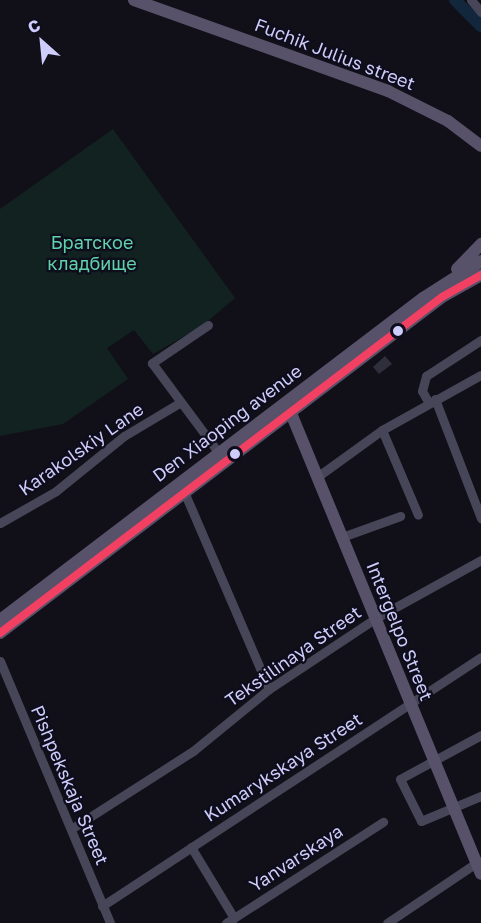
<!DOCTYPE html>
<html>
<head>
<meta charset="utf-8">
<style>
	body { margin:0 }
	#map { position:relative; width:481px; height:923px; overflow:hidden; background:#111018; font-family:"Golos Text",sans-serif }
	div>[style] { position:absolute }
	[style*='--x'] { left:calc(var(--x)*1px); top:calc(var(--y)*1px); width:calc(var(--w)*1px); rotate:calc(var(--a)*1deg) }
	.green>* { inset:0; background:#112221 }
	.river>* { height:12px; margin:-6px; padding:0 6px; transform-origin:6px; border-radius:6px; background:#12263c }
	.building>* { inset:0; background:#2f2e3b }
	.minor>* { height:9px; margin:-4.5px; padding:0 4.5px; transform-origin:4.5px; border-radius:4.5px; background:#464658 }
	.major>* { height:12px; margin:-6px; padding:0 6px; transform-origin:6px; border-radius:6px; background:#58516a }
	.bus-1>* { height:8px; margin:-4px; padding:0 4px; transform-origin:4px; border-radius:4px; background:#f24062 }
	.dots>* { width:16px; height:16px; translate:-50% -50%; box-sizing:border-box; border:3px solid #0e0d1c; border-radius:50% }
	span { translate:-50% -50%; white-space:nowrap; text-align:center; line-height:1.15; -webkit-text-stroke:4.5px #0e0d1c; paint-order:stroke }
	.street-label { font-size:18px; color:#cdccfa }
	.park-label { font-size:18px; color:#60d2ab }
	.north { position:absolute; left:12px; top:12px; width:60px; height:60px; -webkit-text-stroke:4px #0e0d1c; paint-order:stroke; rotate:333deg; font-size:16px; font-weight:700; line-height:24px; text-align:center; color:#cdccfa }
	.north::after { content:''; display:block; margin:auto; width:21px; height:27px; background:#cdccfa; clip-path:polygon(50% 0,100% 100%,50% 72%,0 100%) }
</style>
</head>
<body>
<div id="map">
	<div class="green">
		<i style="clip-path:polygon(113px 129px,235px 298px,202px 326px,153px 354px,134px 330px,107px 348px,128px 379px,63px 424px,0 436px,0 209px)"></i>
	</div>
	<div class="river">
		<i style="--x:455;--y:0;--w:37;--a:45"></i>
	</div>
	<div class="building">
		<i style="clip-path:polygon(385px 356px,392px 364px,379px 374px,373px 367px)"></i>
	</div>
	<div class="minor">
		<i style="--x:471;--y:0;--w:16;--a:50"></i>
		<i style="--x:208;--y:325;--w:68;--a:145.8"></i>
		<i style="--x:152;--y:363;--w:111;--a:53.4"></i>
		<i style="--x:435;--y:399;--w:128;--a:68.9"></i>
		<i style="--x:429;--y:403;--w:14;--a:-120"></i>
		<i style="--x:422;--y:391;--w:16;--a:-75"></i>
		<i style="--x:426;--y:376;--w:66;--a:-33.2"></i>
		<i style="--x:382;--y:430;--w:92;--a:67"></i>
		<i style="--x:317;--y:477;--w:80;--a:-35.9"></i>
		<i style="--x:382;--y:430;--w:113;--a:-29.1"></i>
		<i style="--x:182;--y:487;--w:220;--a:66.7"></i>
		<i style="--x:0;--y:523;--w:64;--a:-29.7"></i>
		<i style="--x:56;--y:491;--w:87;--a:-39"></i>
		<i style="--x:124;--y:436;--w:66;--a:-30.8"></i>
		<i style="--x:342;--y:537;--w:62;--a:-19.9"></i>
		<i style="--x:0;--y:661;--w:284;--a:67.2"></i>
		<i style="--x:481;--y:735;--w:92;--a:151.5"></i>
		<i style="--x:400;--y:779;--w:47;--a:63.4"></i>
		<i style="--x:421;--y:821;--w:65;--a:-22.6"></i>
		<i style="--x:71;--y:829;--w:145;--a:-32.6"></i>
		<i style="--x:193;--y:751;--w:98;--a:-39.2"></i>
		<i style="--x:269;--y:689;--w:128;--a:-33.6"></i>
		<i style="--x:376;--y:618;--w:120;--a:-28.9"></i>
		<i style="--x:191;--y:847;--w:83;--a:58.8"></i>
		<i style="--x:102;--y:906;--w:453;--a:-33.3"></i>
		<i style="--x:226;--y:923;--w:187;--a:-32.8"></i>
		<i style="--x:387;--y:923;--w:107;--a:-34"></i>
	</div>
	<div class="major">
		<i style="--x:134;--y:0;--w:270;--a:19.7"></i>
		<i style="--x:388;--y:91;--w:67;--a:26.6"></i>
		<i style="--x:448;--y:121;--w:41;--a:37.1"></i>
		<i style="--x:457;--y:269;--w:35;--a:-46"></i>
		<i style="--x:288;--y:406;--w:506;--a:67.59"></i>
		<i style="--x:0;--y:620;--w:532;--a:-37.28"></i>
		<i style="--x:423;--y:298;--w:69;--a:-32.5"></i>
		<i style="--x:0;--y:633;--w:555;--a:-37.24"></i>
		<i style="--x:442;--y:297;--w:45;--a:-29.4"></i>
	</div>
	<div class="bus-1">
		<i style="--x:0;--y:633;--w:555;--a:-37.24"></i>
		<i style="--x:442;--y:297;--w:45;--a:-29.4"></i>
	</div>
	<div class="dots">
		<i style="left:398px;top:331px;background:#cdccfa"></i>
		<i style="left:235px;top:454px;background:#cdccfa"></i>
	</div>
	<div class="street-label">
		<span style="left:335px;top:54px;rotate:21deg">Fuchik Julius street</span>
		<span style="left:227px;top:423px;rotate:-37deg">Den Xiaoping avenue</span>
		<span style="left:81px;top:449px;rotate:-35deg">Karakolskiy Lane</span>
		<span style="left:400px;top:631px;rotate:68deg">Intergelpo Street</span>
		<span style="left:293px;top:656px;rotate:-35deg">Tekstilinaya Street</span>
		<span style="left:283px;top:767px;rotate:-33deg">Kumarykskaya Street</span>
		<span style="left:70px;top:785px;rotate:67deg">Pishpekskaja Street</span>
		<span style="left:296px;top:858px;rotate:-33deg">Yanvarskaya</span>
	</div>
	<div class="park-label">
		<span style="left:92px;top:253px">Братское<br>кладбище</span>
	</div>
	<div class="north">С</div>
</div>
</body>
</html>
